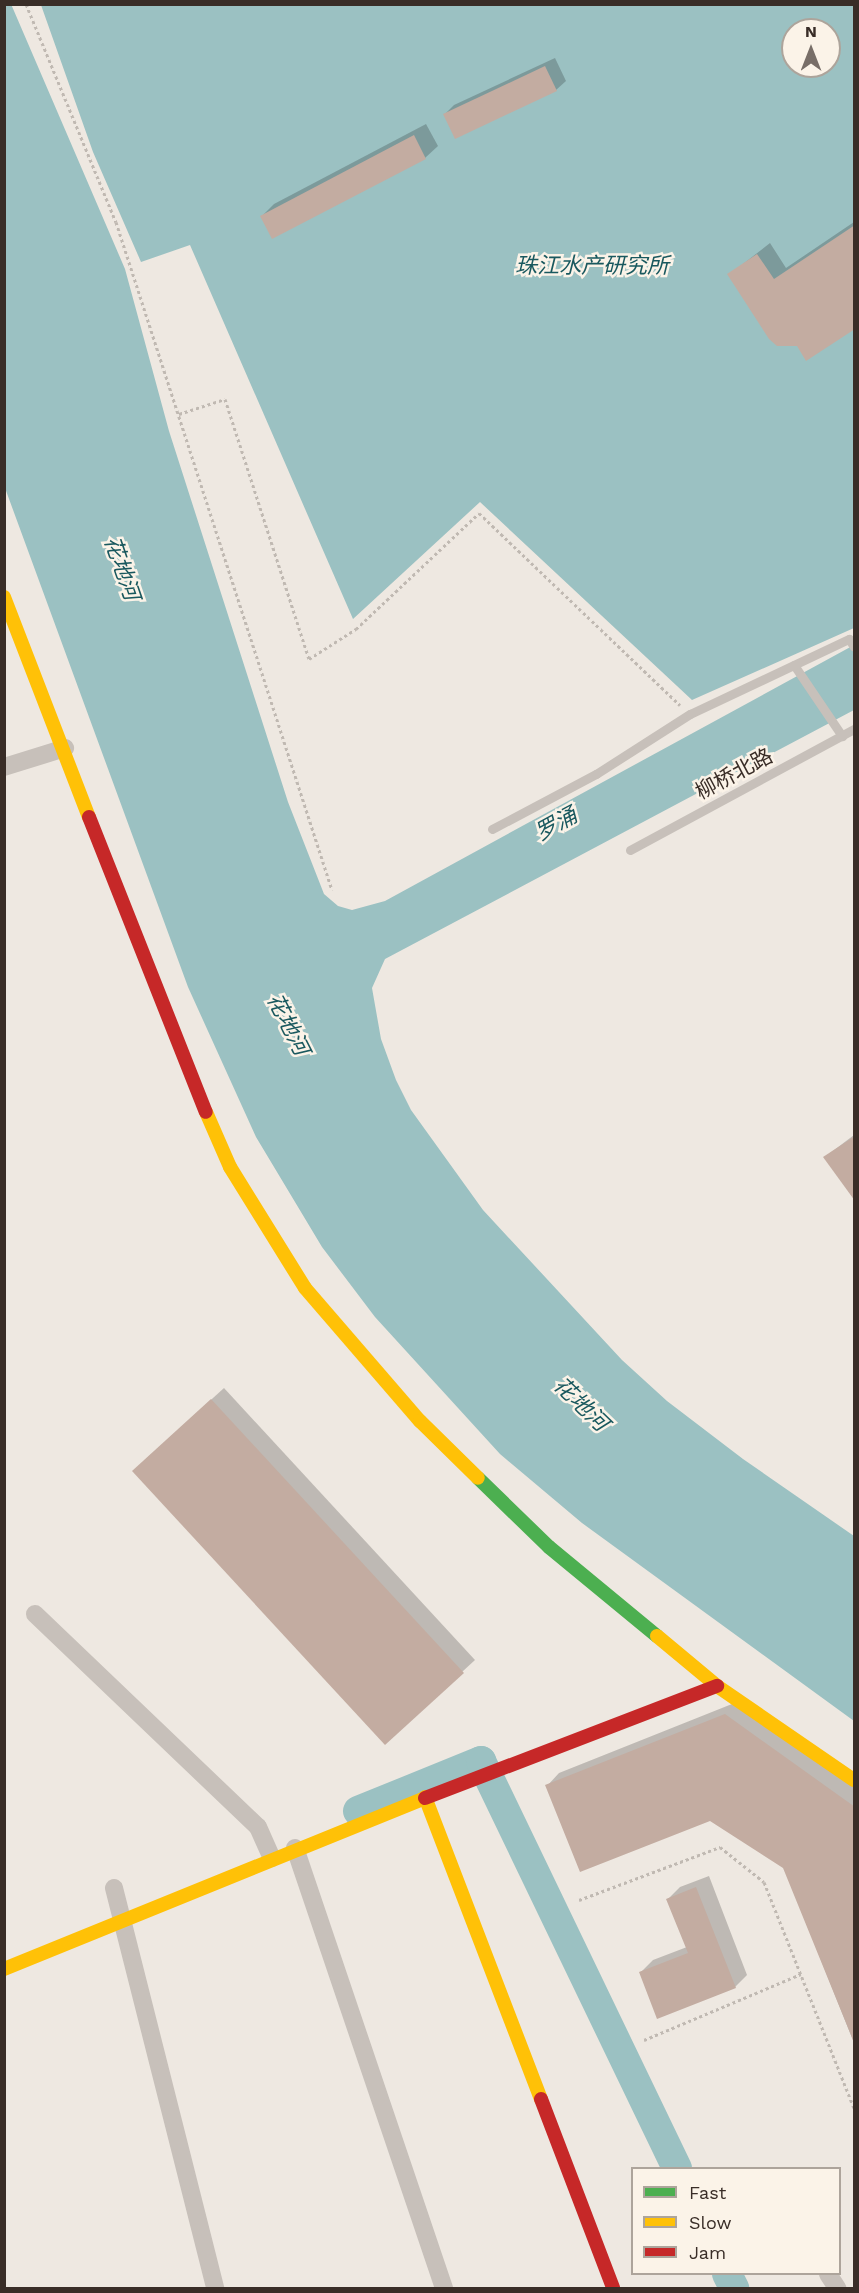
<!DOCTYPE html>
<html>
<head>
<meta charset="utf-8">
<style>
	body { margin:0 }
	#map { position:relative; width:859px; height:2293px; overflow:hidden; background:#eee8e1; font-family:"Work Sans","Noto Sans SC",sans-serif }
	div>[style] { position:absolute }
	[style*='--x'] { left:calc(var(--x)*1px); top:calc(var(--y)*1px); width:calc(var(--w)*1px); rotate:calc(var(--a)*1deg) }
	.water>* { inset:0; background:#9bc1c2 }
	.shadow>* { inset:0; background:#0003 }
	.river>* { height:30px; margin:-15px; padding:0 15px; transform-origin:15px; border-radius:15px; background:#9bc1c2 }
	.building>* { inset:0; background:#c3aca1 }
	.path>* { height:3px; margin-top:-1.5px; transform-origin:0; background:repeating-linear-gradient(90deg,#c0b9b2 0 3px,transparent 0 6px) }
	.lane>* { height:9px; margin:-4.5px; padding:0 4.5px; transform-origin:4.5px; border-radius:4.5px; background:#c7c0ba }
	.street>* { height:18px; margin:-9px; padding:0 9px; transform-origin:9px; border-radius:9px; background:#c7c0ba }
	.fast>* { height:14px; margin:-7px; padding:0 7px; transform-origin:7px; border-radius:7px; background:#4caf50 }
	.slow>* { height:14px; margin:-7px; padding:0 7px; transform-origin:7px; border-radius:7px; background:#ffc107 }
	.jam>* { height:14px; margin:-7px; padding:0 7px; transform-origin:7px; border-radius:7px; background:#c62828 }
	span { translate:-50% -50%; white-space:nowrap; text-align:center; line-height:1.15; -webkit-text-stroke:5px #fbf3e8; paint-order:stroke }
	.street-label { font-size:21px; color:#392d27 }
	.water-label { font-size:22px; color:#19585e; font-style:italic }
	.frame { position:absolute; inset:0; border:6px solid #392d27; pointer-events:none }
	.legend { position:absolute; left:631px; top:2167px; width:210px; height:108px; box-sizing:border-box; background:#fbf3e8; border:2px solid #ada49b; margin:0; padding:8px 10px; list-style:none; font-size:18px; color:#392d27 }
	.legend li { display:flex; align-items:center; gap:12px; height:30px }
	.legend b { width:30px; border:2px solid #ada49b }
	.north { position:absolute; left:781px; top:18px; width:60px; height:60px; box-sizing:border-box; background:#fbf3e8; border:2px solid #ada49b; border-radius:50%; rotate:0deg; font-size:16px; font-weight:700; line-height:24px; text-align:center; color:#392d27 }
	.north::after { content:''; display:block; margin:auto; width:21px; height:27px; background:#786e68; clip-path:polygon(50% 0,100% 100%,50% 72%,0 100%) }
</style>
</head>
<body>
<div id="map">
	<div class="water">
		<i style="clip-path:polygon(11px 4px,125px 269px,169px 431px,288px 802px,324px 894px,338px 906px,352px 910px,385px 901px,854px 645px,854px 710px,385px 959px,372px 988px,381px 1039px,396px 1080px,411px 1110px,483px 1210px,622px 1360px,667px 1401px,743px 1459px,854px 1536px,854px 1721px,582px 1523px,500px 1454px,375px 1317px,322px 1247px,256px 1137px,188px 987px,5px 488px,4px 5px)"></i>
		<i style="clip-path:polygon(evenodd,41px 5px,854px 5px,854px 628px,692px 700px,480px 502px,353px 619px,190px 245px,141px 262px,93px 152px,41px 5px,793px 30px,829px 30px,829px 66px,793px 66px,793px 30px)"></i>
	</div>
	<div class="shadow">
		<i style="clip-path:polygon(555px 58px,566px 81px,556px 90px,445px 114px,454px 105px)"></i>
		<i style="clip-path:polygon(426px 124px,438px 146px,425px 158px,262px 216px,274px 204px)"></i>
		<i style="clip-path:polygon(854px 222px,854px 327px,798px 345px,729px 275px,770px 243px,786px 268px)"></i>
		<i style="clip-path:polygon(854px 1135px,854px 1199px,825px 1157px)"></i>
		<i style="clip-path:polygon(224px 1388px,475px 1660px,385px 1743px,146px 1459px)"></i>
		<i style="clip-path:polygon(737px 1702px,854px 1786px,854px 2043px,784px 1867px,710px 1820px,547px 1786px,559px 1773px)"></i>
		<i style="clip-path:polygon(709px 1876px,747px 1975px,735px 1987px,641px 1972px,653px 1960px,687px 1947px,668px 1899px,680px 1887px)"></i>
	</div>
	<div class="river">
		<i style="--x:358;--y:1811;--w:133;--a:-22.1"></i>
		<i style="--x:481;--y:1761;--w:452;--a:64.3"></i>
		<i style="--x:727;--y:2274;--w:16;--a:63"></i>
	</div>
	<div class="building">
		<i style="clip-path:polygon(545px 66px,557px 91px,455px 139px,443px 114px)"></i>
		<i style="clip-path:polygon(414px 135px,426px 159px,272px 239px,260px 216px)"></i>
		<i style="clip-path:polygon(855px 225px,855px 329px,806px 361px,797px 346px,777px 346px,769px 339px,727px 274px,757px 254px,774px 279px)"></i>
		<i style="clip-path:polygon(855px 1136px,855px 1201px,823px 1157px)"></i>
		<i style="clip-path:polygon(211px 1399px,464px 1673px,385px 1745px,132px 1471px)"></i>
		<i style="clip-path:polygon(725px 1714px,855px 1807px,855px 2045px,783px 1868px,710px 1821px,580px 1872px,545px 1785px)"></i>
		<i style="clip-path:polygon(696px 1887px,736px 1988px,657px 2019px,639px 1972px,688px 1953px,666px 1899px)"></i>
	</div>
	<div class="path">
		<i style="--x:26;--y:4;--w:236;--a:67.6"></i>
		<i style="--x:116;--y:222;--w:702;--a:72.08"></i>
		<i style="--x:179;--y:414;--w:48;--a:-18.1"></i>
		<i style="--x:225;--y:399;--w:273;--a:72.1"></i>
		<i style="--x:309;--y:659;--w:56;--a:-32.6"></i>
		<i style="--x:356;--y:629;--w:169;--a:-43.3"></i>
		<i style="--x:479;--y:513;--w:278;--a:43.7"></i>
		<i style="--x:579;--y:1900;--w:151;--a:-20.6"></i>
		<i style="--x:720;--y:1847;--w:56;--a:38.5"></i>
		<i style="--x:764;--y:1882;--w:243;--a:68.3"></i>
		<i style="--x:644;--y:2040;--w:170;--a:-22.8"></i>
	</div>
	<div class="lane">
		<i style="--x:794;--y:665;--w:86;--a:55.9"></i>
		<i style="--x:492;--y:829;--w:118;--a:-27.9"></i>
		<i style="--x:596;--y:774;--w:112;--a:-32.6"></i>
		<i style="--x:690;--y:714;--w:176;--a:-25.3"></i>
		<i style="--x:849;--y:639;--w:9;--a:58"></i>
		<i style="--x:630;--y:850;--w:255;--a:-28.4"></i>
	</div>
	<div class="street">
		<i style="--x:4;--y:767;--w:64;--a:-17.3"></i>
		<i style="--x:35;--y:1614;--w:308;--a:43.7"></i>
		<i style="--x:258;--y:1827;--w:34;--a:66"></i>
		<i style="--x:295;--y:1848;--w:465;--a:71.3"></i>
		<i style="--x:114;--y:1888;--w:413;--a:75.8"></i>
		<i style="--x:828;--y:2274;--w:17;--a:57"></i>
	</div>
	<div class="fast">
		<i style="--x:478;--y:1478;--w:99;--a:44.2"></i>
		<i style="--x:549;--y:1547;--w:140;--a:39.5"></i>
	</div>
	<div class="slow">
		<i style="--x:4;--y:597;--w:236;--a:68.9"></i>
		<i style="--x:206;--y:1112;--w:60;--a:66.4"></i>
		<i style="--x:230;--y:1167;--w:142;--a:58.2"></i>
		<i style="--x:305;--y:1288;--w:176;--a:49.2"></i>
		<i style="--x:420;--y:1421;--w:81;--a:44.5"></i>
		<i style="--x:657;--y:1636;--w:78;--a:39.8"></i>
		<i style="--x:717;--y:1686;--w:166;--a:34.5"></i>
		<i style="--x:425;--y:1797;--w:324;--a:69"></i>
		<i style="--x:4;--y:1969;--w:454;--a:-22.1"></i>
	</div>
	<div class="jam">
		<i style="--x:89;--y:817;--w:317;--a:68.4"></i>
		<i style="--x:425;--y:1798;--w:313;--a:-21"></i>
		<i style="--x:541;--y:2099;--w:202;--a:69.1"></i>
	</div>
	<div class="street-label">
		<span style="left:734px;top:774px;rotate:-28deg">柳桥北路</span>
	</div>
	<div class="water-label">
		<span style="left:592px;top:266px">珠江水产研究所</span>
		<span style="left:122px;top:568px;rotate:71deg">花地河</span>
		<span style="left:556px;top:824px;rotate:-29deg">罗涌</span>
		<span style="left:288px;top:1024px;rotate:63deg">花地河</span>
		<span style="left:581px;top:1404px;rotate:44deg">花地河</span>
	</div>
	<div class="frame"></div>
	<ul class="legend">
	<li><b style="height:8px;background:#4caf50"></b>Fast</li>
	<li><b style="height:8px;background:#ffc107"></b>Slow</li>
	<li><b style="height:8px;background:#c62828"></b>Jam</li>
	</ul>
	<div class="north">N</div>
</div>
</body>
</html>
